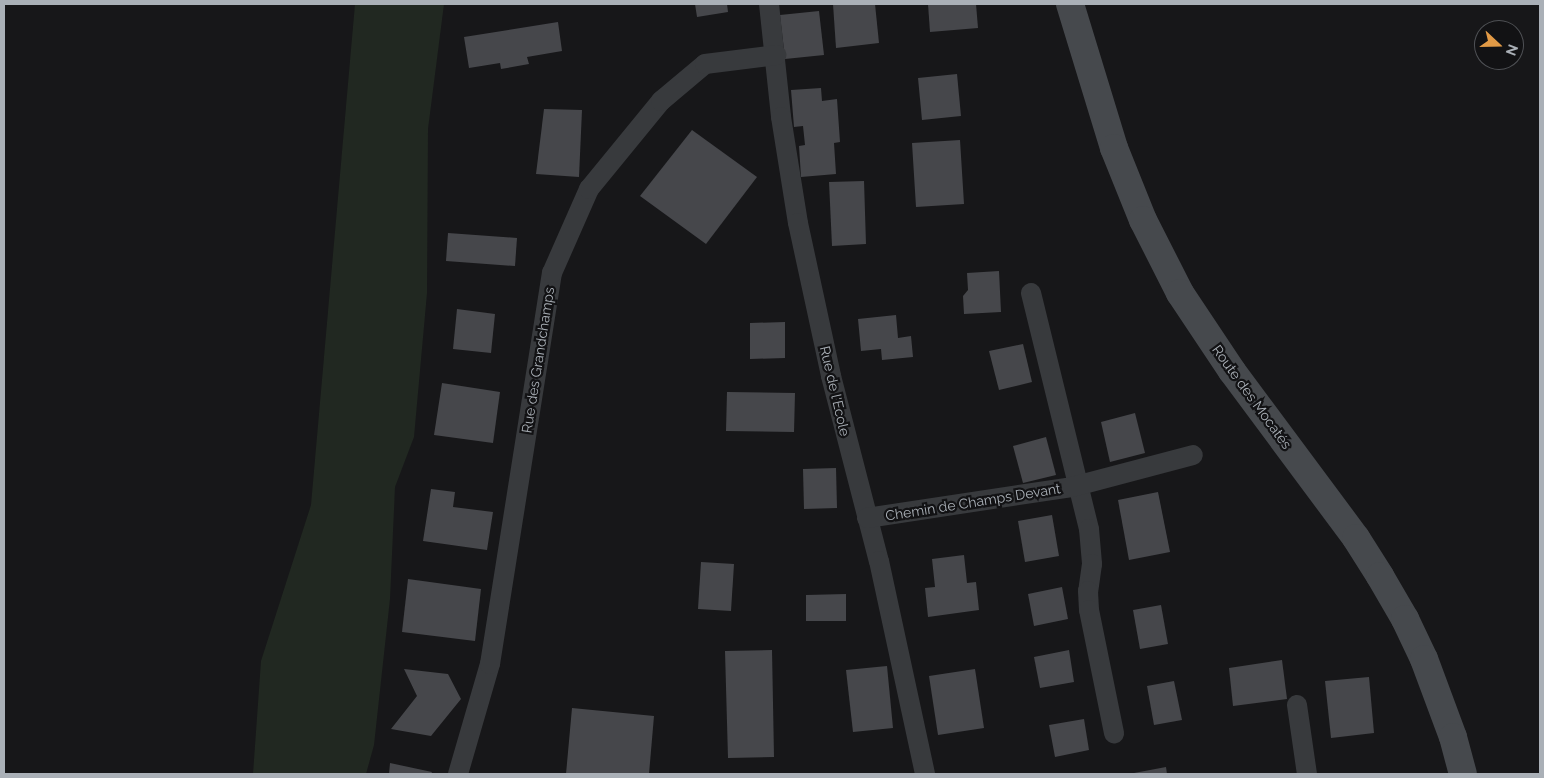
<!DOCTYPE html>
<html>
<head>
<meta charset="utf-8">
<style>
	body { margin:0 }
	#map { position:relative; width:1544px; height:778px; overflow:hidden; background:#171719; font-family:Raleway,sans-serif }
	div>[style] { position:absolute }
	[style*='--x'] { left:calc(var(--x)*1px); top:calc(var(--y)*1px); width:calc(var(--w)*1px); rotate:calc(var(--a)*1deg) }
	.green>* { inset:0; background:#212821 }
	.building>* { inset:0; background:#46474b }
	.street>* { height:20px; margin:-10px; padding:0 10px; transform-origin:10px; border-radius:10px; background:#383a3d }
	.secondary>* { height:28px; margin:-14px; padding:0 14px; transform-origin:14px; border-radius:14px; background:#46494d }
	span { translate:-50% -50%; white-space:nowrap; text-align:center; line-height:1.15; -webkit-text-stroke:4.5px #121214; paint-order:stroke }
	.street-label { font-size:14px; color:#aab0b7 }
	.frame { position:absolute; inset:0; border:5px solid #aab0b7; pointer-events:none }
	.north { position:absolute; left:1474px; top:20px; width:50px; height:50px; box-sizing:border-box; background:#121214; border:1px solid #4f5155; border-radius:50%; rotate:111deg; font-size:14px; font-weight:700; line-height:20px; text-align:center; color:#aab0b7 }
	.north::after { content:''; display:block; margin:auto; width:18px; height:22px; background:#e29a46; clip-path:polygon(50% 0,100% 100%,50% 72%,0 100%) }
</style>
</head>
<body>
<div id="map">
	<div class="green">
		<i style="clip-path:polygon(355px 4px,444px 4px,428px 129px,427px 293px,414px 437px,395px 487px,390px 599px,374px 745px,366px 774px,253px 774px,261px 661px,311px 505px)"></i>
	</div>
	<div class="building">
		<i style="clip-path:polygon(695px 4px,727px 4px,728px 12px,697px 17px)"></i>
		<i style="clip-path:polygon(833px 4px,875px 4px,879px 43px,836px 48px)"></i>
		<i style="clip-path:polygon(928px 4px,976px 4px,978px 28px,930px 32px)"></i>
		<i style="clip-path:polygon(819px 11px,824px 55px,785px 59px,780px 15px)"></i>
		<i style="clip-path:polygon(558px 22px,562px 51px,527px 57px,529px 64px,501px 69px,500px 63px,469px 68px,464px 37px)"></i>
		<i style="clip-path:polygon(957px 74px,961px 116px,922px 120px,918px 78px)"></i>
		<i style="clip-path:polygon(821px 88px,822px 101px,837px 99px,840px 142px,834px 143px,836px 174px,801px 177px,799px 146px,805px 145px,803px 126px,794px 127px,791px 90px)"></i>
		<i style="clip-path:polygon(544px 109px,582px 110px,579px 177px,536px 174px)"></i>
		<i style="clip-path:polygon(692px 130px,757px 177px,706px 244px,640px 196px)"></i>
		<i style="clip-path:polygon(960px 140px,964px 204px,916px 207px,912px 143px)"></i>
		<i style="clip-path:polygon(864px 181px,866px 244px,832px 246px,829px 182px)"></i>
		<i style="clip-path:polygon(448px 233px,517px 238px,515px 266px,446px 261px)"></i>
		<i style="clip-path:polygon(999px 271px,1001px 312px,964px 314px,963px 296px,968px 290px,967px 273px)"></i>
		<i style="clip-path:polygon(457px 309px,495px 314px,491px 353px,453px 349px)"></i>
		<i style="clip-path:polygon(896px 315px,898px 338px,911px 336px,913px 357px,882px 360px,881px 349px,861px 351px,858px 319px)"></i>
		<i style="clip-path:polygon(785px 322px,785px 358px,750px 359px,750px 323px)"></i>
		<i style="clip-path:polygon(1023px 344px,1032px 382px,999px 390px,989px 351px)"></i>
		<i style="clip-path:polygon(442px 383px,500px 392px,493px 443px,434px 435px)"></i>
		<i style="clip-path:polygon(727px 392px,795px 393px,794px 432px,726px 431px)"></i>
		<i style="clip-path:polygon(1135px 413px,1145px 453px,1110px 462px,1101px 422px)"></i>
		<i style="clip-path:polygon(1046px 437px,1056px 475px,1023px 483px,1013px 446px)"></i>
		<i style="clip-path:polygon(836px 468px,837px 508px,804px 509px,803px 469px)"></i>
		<i style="clip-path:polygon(431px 489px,455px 492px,453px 507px,493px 512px,487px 550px,423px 541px)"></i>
		<i style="clip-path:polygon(1158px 492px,1170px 552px,1129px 560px,1118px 500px)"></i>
		<i style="clip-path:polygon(1052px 515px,1059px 556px,1025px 562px,1018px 521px)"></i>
		<i style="clip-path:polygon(964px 555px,967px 583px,976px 582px,979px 610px,928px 617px,925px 588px,935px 587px,932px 559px)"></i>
		<i style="clip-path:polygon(701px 562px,734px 564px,731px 611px,698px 609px)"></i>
		<i style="clip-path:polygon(408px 579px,481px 589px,475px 641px,402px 632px)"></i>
		<i style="clip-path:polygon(1062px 587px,1068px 619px,1034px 626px,1028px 594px)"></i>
		<i style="clip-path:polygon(846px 594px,846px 621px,806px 621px,806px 595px)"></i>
		<i style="clip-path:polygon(1161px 605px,1168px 644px,1140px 649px,1133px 610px)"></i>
		<i style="clip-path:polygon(772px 650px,774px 757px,728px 758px,725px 651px)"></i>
		<i style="clip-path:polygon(1069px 650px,1074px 682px,1040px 688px,1034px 657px)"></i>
		<i style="clip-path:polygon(1282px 660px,1287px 699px,1233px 706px,1229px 668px)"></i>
		<i style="clip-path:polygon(887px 666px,893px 728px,853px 732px,846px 670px)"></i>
		<i style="clip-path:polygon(404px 669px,448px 674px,461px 699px,431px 736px,391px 729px,417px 696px)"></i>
		<i style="clip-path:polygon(975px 669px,984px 728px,938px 735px,929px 676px)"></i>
		<i style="clip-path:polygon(1369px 677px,1374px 733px,1331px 738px,1325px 681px)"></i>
		<i style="clip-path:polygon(1174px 681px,1182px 720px,1154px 725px,1147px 686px)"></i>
		<i style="clip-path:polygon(572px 708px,654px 716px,649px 774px,566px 774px)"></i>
		<i style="clip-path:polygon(1084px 719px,1089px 750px,1055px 757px,1049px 725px)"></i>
		<i style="clip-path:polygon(390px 763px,432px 772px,431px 774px,389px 774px)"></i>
		<i style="clip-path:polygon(1166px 767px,1167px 774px,1134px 774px,1134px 773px)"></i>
	</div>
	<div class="street">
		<i style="--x:769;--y:4;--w:114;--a:83.9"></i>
		<i style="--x:781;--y:117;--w:107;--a:80.9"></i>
		<i style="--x:798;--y:223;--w:157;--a:77.8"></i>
		<i style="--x:831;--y:376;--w:191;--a:75.5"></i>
		<i style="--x:879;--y:561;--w:218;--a:77.8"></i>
		<i style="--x:1031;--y:293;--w:243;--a:76.2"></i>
		<i style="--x:1089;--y:529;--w:35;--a:85"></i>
		<i style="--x:1092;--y:564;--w:27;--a:98"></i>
		<i style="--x:1088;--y:591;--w:19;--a:87"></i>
		<i style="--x:1089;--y:610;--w:126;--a:78.5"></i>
		<i style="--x:867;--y:518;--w:207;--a:-8.6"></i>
		<i style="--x:1072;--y:487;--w:125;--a:-14.8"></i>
		<i style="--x:1297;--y:705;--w:70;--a:81.8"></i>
		<i style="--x:458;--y:774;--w:115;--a:-73.8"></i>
		<i style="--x:490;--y:664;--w:396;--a:-81"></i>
		<i style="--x:552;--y:273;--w:92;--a:-66.2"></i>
		<i style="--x:589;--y:189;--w:114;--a:-50.7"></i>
		<i style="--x:661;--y:101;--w:57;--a:-40.1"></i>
		<i style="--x:705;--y:64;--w:72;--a:-7.2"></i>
	</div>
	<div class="secondary">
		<i style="--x:1070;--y:4;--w:151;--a:73"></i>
		<i style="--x:1114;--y:148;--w:78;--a:68.1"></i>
		<i style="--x:1143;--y:220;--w:82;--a:63.1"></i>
		<i style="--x:1180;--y:293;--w:94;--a:56.3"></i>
		<i style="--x:1232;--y:371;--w:208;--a:53.4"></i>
		<i style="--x:1356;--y:538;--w:45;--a:57.7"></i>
		<i style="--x:1380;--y:576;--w:50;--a:59.8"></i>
		<i style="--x:1405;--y:619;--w:44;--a:64.6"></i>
		<i style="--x:1424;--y:659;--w:83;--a:69.6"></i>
		<i style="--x:1453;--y:737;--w:38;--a:75"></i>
	</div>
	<div class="street-label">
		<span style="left:538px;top:360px;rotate:-81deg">Rue des Grandchamps</span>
		<span style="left:835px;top:391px;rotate:77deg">Rue de l'Ecole</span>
		<span style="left:1252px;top:397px;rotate:54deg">Route des Mocatés</span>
		<span style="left:973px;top:502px;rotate:-9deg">Chemin de Champs Devant</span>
	</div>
	<div class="frame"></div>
	<div class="north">N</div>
</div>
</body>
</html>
